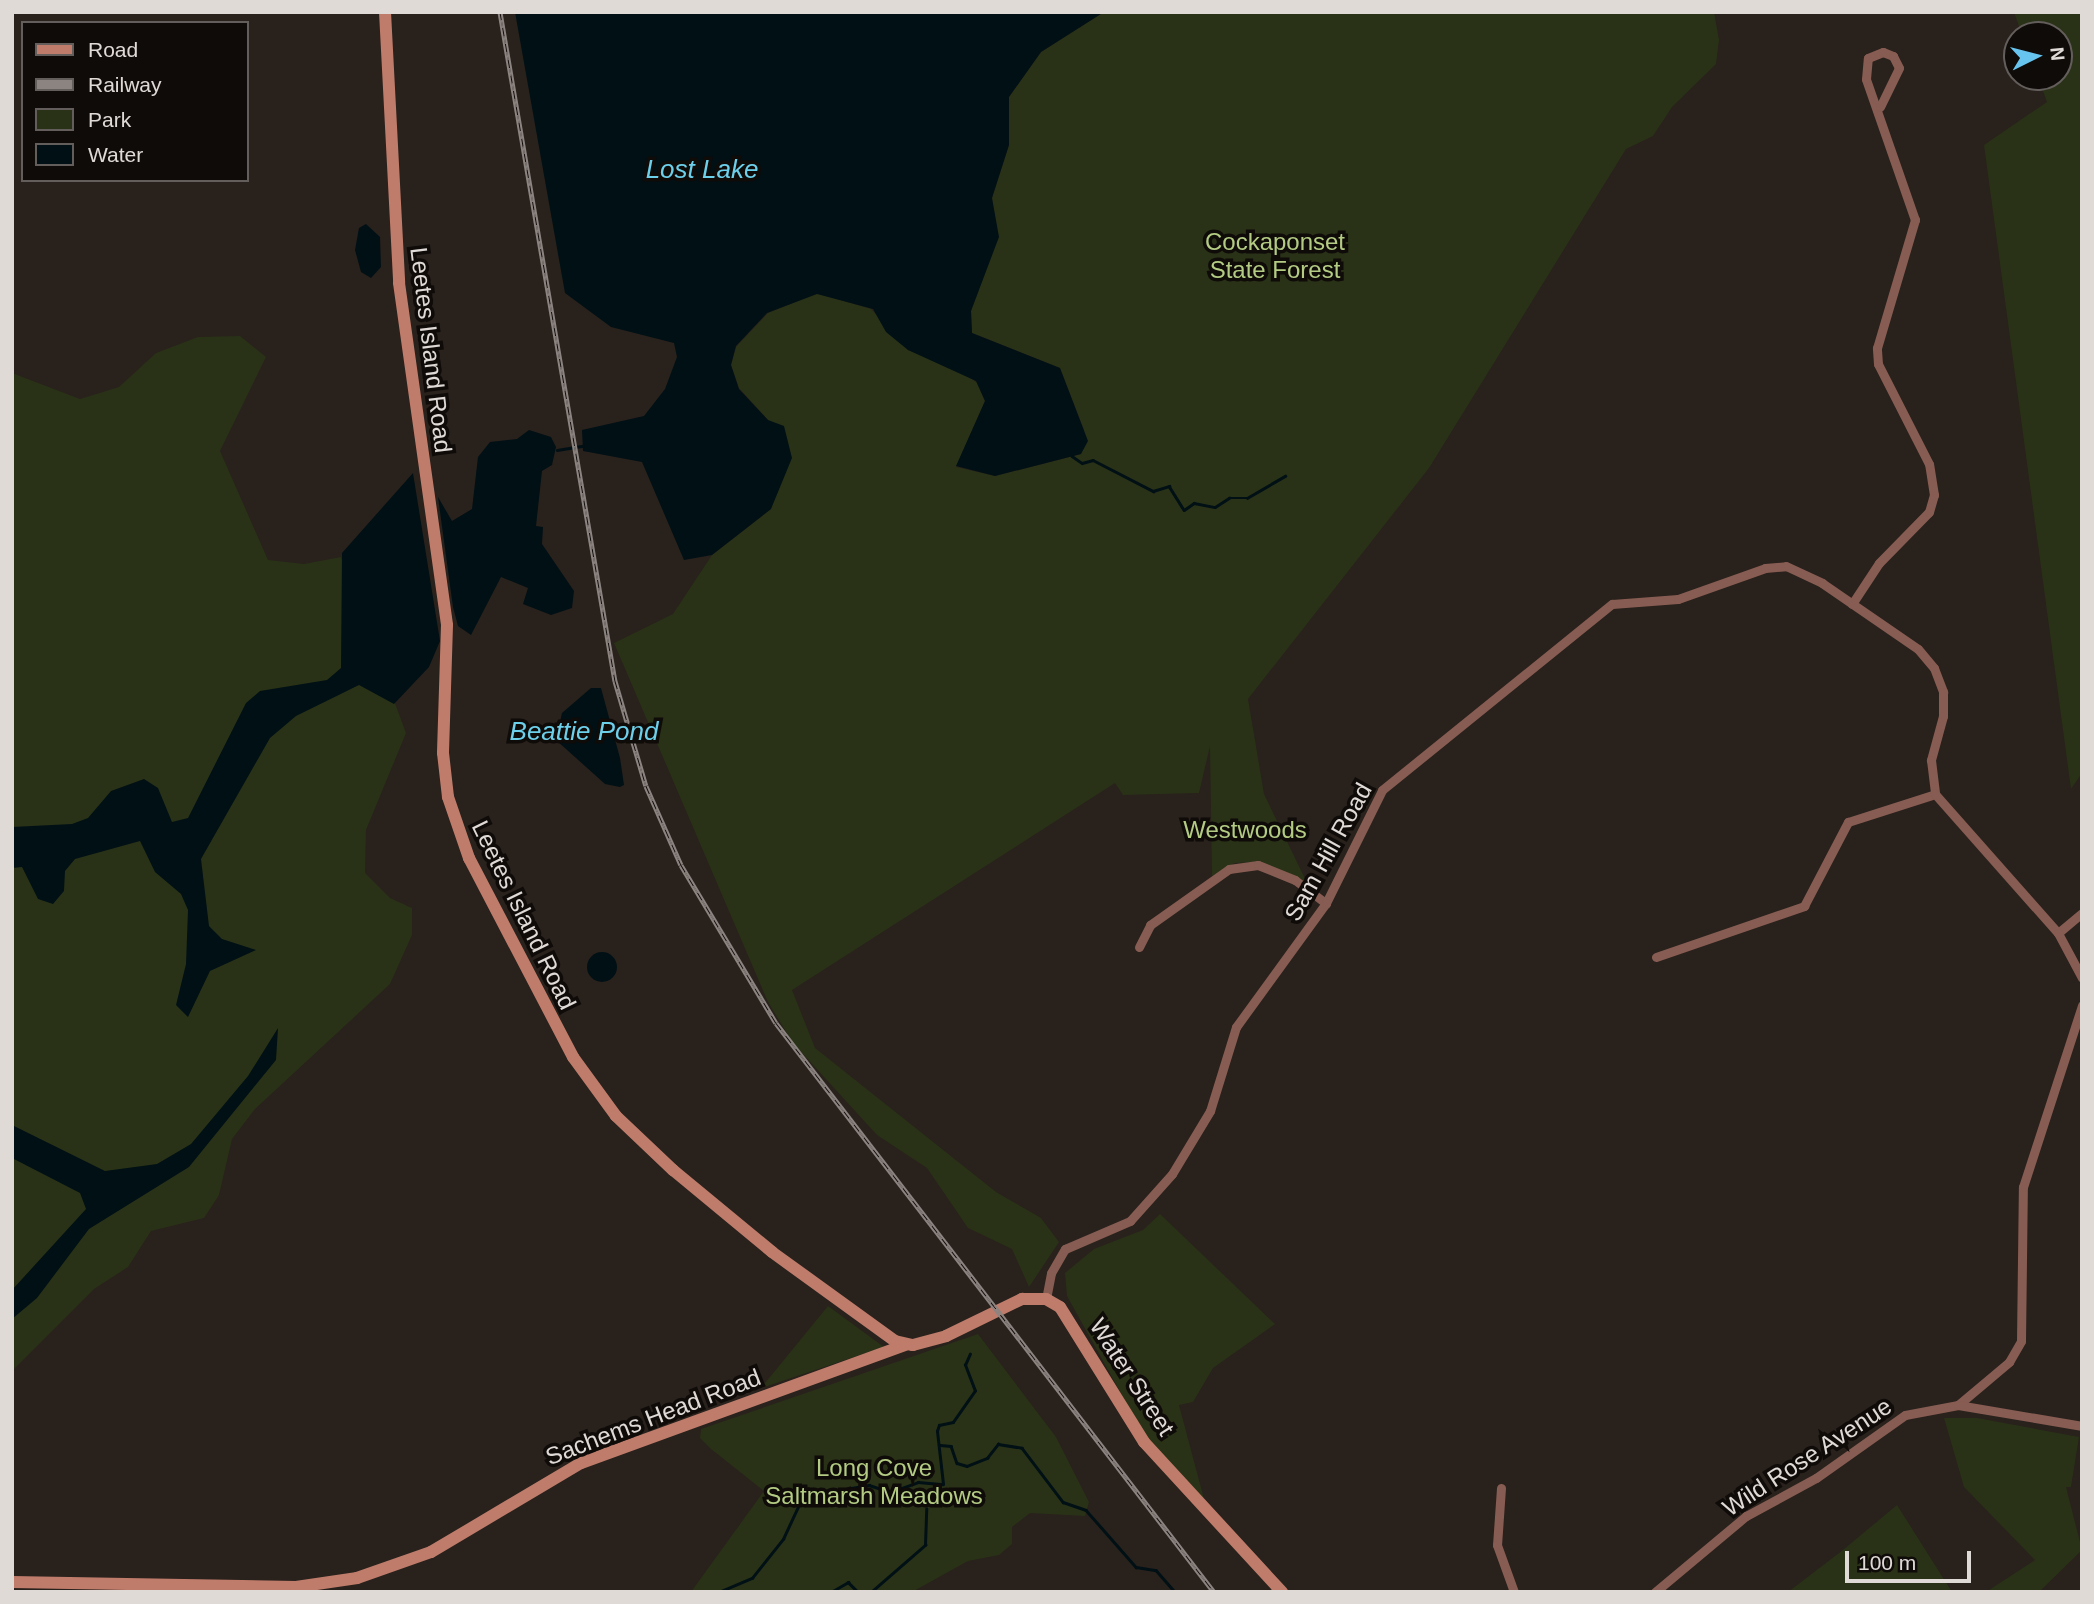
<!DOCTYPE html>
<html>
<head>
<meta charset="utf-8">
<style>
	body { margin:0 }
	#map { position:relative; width:2094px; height:1604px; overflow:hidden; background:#29211c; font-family:Helvetica,sans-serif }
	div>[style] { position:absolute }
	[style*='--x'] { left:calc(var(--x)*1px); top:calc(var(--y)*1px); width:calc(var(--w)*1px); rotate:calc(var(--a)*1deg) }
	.green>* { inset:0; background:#293217 }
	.water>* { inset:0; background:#001015 }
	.round { border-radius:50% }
	.stream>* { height:2.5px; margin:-1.25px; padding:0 1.25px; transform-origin:1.25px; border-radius:1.25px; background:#001015 }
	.street>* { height:9px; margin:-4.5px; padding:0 4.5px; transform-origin:4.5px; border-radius:4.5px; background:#875c52 }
	.secondary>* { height:12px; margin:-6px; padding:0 6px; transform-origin:6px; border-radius:6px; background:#bf7c6b }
	.rail>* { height:5px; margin-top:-2.5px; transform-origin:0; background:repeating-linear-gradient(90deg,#0f0b09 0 8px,#8b8480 0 16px); box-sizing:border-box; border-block:2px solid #8b8480 }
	span { translate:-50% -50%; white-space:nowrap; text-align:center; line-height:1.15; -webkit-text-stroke:7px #0f0b09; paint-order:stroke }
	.park-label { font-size:24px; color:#b3cb83 }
	.street-label { font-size:24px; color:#e0dad7 }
	.water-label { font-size:26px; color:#6dd0eb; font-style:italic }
	.frame { position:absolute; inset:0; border:14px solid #e0dad7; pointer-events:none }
	.legend { position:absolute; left:21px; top:21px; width:228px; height:161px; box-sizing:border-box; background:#0f0b09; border:2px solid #635e5b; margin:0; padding:9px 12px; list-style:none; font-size:21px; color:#e0dad7 }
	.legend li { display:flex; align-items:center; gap:14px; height:35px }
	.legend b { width:35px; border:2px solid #635e5b }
	.north { position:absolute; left:2003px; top:21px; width:70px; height:70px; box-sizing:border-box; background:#0f0b09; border:2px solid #635e5b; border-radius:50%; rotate:84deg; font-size:19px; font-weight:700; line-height:28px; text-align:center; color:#e0dad7 }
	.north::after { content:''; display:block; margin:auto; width:24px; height:32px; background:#67c4ef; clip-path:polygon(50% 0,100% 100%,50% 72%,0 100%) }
	.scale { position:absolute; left:1845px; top:1551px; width:126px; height:32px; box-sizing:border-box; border:4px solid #e0dad7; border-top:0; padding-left:9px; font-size:21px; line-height:24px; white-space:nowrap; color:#e0dad7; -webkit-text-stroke:5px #0f0b09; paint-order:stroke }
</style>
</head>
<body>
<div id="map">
	<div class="green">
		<i style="clip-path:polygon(1104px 12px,1714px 12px,1719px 40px,1716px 64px,1672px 107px,1653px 136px,1626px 149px,1429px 468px,1248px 699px,1264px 794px,1311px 891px,1256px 862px,1235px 863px,1212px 876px,1210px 746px,1199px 793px,1123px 795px,1115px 783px,792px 990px,815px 1048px,996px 1192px,1041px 1218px,1059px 1242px,1029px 1287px,1012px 1249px,968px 1228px,927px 1168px,877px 1135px,793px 1043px,768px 1002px,614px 643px,673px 614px,712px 555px,771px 509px,768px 420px,739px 388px,731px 365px,736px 347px,768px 313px,817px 293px,871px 309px,908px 350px,962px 371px,977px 383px,985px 401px,956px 467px,995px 476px,1081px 454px,1084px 430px,1060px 368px,972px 333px,971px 311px,998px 237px,992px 198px,1009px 145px,1009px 97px,1041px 52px)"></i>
		<i style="clip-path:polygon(2014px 12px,2082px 12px,2082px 773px,2071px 789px,1984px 145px,2047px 102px,2038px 77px,2059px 77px,2059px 35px,2022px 35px)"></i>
		<i style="clip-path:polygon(240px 336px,266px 357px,220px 451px,268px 560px,304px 564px,341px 557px,406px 733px,366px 830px,365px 873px,390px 898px,412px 908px,412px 935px,390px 984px,255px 1109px,232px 1139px,219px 1195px,204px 1218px,151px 1231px,128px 1267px,94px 1289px,12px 1371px,12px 373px,80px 399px,119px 387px,156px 353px,198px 337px)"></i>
		<i style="clip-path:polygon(1160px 1214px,1275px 1324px,1213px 1368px,1193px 1402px,1179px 1405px,1204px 1499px,1143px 1433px,1067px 1296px,1065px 1273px,1094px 1249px,1143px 1230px)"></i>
		<i style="clip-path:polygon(828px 1306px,884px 1347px,761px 1388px)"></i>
		<i style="clip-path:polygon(978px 1334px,1056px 1437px,1089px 1502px,1085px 1516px,1030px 1513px,1012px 1527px,1012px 1544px,999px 1555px,968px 1561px,912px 1592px,691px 1592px,764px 1491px,711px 1449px,700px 1438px,701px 1429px)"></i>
		<i style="clip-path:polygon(1944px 1418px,1977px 1418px,2079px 1437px,2071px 1487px,2066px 1487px,2082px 1550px,2039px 1592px,1986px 1592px,2035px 1560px,1964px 1487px)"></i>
		<i style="clip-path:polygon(1897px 1505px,1952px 1592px,1788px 1592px,1843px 1550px)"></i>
	</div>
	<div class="water">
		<i style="clip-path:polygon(515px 12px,1104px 12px,1041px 52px,1009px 97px,1009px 145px,992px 198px,999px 237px,971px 311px,972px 333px,1060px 368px,1088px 441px,1081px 454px,995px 476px,956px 466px,985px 401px,976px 381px,908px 350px,886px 332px,873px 309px,817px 294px,767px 313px,736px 346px,731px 365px,739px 389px,768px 420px,784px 426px,792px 458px,771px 509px,712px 555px,684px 560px,642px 462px,583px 451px,582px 430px,644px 416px,665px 389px,677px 357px,674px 343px,611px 327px,565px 293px)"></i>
		<i style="clip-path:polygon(366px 224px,380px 237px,381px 267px,371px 278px,361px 272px,355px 250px,359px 228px)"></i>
		<i style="clip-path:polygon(529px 430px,551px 437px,556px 447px,552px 465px,542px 471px,536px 526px,543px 527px,542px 544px,574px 591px,572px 608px,551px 615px,523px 604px,528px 588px,501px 577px,471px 635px,458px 626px,453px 607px,438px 497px,452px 521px,472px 509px,478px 457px,490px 442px,517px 439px)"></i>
		<i style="clip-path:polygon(413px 473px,440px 641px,429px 667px,394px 704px,359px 685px,296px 716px,270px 738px,201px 859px,209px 926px,222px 939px,256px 950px,210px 971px,188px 1017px,176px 1005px,186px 964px,188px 910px,181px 894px,155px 872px,140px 841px,75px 859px,65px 871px,64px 891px,53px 904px,38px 899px,22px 867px,12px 868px,12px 827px,72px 824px,88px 818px,111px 791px,144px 779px,158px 788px,172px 822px,188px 818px,246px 703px,260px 691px,327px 680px,341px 668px,342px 553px)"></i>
		<i style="clip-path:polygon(591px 688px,601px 688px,620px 758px,624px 785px,620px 787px,605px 784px,556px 740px,562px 713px)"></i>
		<i class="round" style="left:587px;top:952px;width:30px;height:30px"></i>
		<i style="clip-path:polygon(278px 1028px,276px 1060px,189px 1167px,89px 1229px,37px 1298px,12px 1319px,12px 1290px,86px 1209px,80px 1193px,12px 1158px,12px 1125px,105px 1171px,157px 1164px,191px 1144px,248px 1076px)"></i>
	</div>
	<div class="stream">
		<i style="--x:557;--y:450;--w:26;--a:-9"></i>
		<i style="--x:1072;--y:456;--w:12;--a:35"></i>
		<i style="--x:1082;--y:463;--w:11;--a:-15"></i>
		<i style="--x:1093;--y:460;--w:68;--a:27.3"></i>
		<i style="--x:1153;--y:491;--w:17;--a:-17"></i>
		<i style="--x:1169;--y:486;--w:28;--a:58"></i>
		<i style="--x:1184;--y:510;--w:12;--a:-35"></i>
		<i style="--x:1194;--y:503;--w:21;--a:11"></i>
		<i style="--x:1215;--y:507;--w:17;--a:-33"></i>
		<i style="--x:1229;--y:498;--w:18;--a:0"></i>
		<i style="--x:1247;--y:498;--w:44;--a:-30.1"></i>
		<i style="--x:940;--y:1445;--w:11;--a:5"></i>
		<i style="--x:951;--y:1446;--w:18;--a:71"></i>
		<i style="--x:957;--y:1463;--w:10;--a:17"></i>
		<i style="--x:967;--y:1466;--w:22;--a:-22"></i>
		<i style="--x:987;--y:1458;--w:18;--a:-52"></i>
		<i style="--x:998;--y:1444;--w:24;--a:9"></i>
		<i style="--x:1022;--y:1448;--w:68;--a:52.8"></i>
		<i style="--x:1063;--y:1502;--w:24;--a:19"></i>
		<i style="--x:1086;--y:1510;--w:76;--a:48.7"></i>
		<i style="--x:1136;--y:1567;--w:20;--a:9"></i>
		<i style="--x:1156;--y:1570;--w:29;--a:49"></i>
		<i style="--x:719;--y:1592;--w:36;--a:-23"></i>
		<i style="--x:752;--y:1578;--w:50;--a:-51.5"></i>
		<i style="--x:783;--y:1539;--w:47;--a:-65.1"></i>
		<i style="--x:803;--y:1496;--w:67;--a:-9.5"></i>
		<i style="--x:869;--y:1485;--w:23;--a:18"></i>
		<i style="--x:891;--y:1492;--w:29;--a:-20"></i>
		<i style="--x:918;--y:1482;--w:25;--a:5"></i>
		<i style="--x:943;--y:1484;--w:53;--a:-96.5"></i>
		<i style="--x:937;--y:1431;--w:6;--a:-72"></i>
		<i style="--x:939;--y:1425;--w:14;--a:-12"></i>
		<i style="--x:953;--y:1422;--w:38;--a:-55"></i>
		<i style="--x:975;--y:1391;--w:28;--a:-111"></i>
		<i style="--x:965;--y:1365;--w:12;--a:-66"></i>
		<i style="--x:831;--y:1592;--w:20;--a:-30"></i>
		<i style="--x:848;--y:1582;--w:14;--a:45"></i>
		<i style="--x:871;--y:1592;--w:72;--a:-41"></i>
		<i style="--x:925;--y:1545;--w:36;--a:-88"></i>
	</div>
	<div class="street">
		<i style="--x:1852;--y:604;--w:49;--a:-56.6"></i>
		<i style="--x:1879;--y:563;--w:71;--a:-45.6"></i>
		<i style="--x:1929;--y:512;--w:18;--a:-74"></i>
		<i style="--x:1934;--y:495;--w:31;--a:-99"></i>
		<i style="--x:1929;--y:464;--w:112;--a:-117"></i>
		<i style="--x:1878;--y:364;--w:16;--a:-94"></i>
		<i style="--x:1877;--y:348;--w:134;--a:-73.5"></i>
		<i style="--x:1915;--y:220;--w:149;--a:-109.2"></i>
		<i style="--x:1866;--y:79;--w:21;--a:-85"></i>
		<i style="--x:1868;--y:58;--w:16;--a:-22"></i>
		<i style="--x:1883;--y:52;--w:11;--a:22"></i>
		<i style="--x:1893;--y:56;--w:13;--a:63"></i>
		<i style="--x:1899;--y:68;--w:43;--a:116"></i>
		<i style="--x:2058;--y:933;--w:31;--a:-40"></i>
		<i style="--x:1139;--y:947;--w:25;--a:-63"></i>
		<i style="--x:1150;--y:925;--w:97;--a:-35.3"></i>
		<i style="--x:1229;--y:869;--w:29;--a:-8"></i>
		<i style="--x:1258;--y:865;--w:40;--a:22"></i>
		<i style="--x:1295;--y:880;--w:39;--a:37"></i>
		<i style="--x:1656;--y:957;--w:157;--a:-19"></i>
		<i style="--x:1804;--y:906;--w:95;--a:-62.4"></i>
		<i style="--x:1848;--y:822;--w:91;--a:-17.8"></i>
		<i style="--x:1046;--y:1299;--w:26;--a:-79"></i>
		<i style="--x:1051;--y:1273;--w:28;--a:-60"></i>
		<i style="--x:1065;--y:1249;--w:71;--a:-23.3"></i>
		<i style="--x:1130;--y:1221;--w:63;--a:-48.2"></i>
		<i style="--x:1172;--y:1174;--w:74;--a:-58.9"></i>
		<i style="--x:1210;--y:1111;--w:88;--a:-72.8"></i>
		<i style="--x:1236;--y:1027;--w:153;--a:-54"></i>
		<i style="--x:1326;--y:903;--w:126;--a:-63.6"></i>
		<i style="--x:1382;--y:790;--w:296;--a:-39"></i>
		<i style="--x:1612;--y:604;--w:66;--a:-4.3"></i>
		<i style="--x:1678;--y:599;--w:92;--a:-19.6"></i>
		<i style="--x:1765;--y:568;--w:21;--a:-5"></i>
		<i style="--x:1786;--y:566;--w:40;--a:25"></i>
		<i style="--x:1822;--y:583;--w:116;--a:34.5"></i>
		<i style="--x:1918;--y:649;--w:25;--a:50"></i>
		<i style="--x:1934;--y:668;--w:26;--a:69"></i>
		<i style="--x:1943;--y:692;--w:24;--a:90"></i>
		<i style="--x:1943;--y:716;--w:46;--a:105.3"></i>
		<i style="--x:1931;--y:760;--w:34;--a:83"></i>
		<i style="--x:1935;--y:794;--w:186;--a:48.5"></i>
		<i style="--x:2058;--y:933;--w:51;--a:61.9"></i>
		<i style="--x:1958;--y:1405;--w:67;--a:-40.1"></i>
		<i style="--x:2009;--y:1362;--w:24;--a:-60"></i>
		<i style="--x:2021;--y:1341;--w:154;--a:-89.3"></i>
		<i style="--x:2023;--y:1187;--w:191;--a:-72"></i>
		<i style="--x:1501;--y:1488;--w:57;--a:94"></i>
		<i style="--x:1497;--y:1545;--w:50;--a:70.1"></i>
		<i style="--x:1655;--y:1592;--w:119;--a:-39.9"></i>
		<i style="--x:1746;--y:1516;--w:80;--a:-28.5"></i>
		<i style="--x:1816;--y:1478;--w:109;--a:-35.3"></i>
		<i style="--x:1905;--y:1415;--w:54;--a:-10.7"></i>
		<i style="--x:1958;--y:1405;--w:126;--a:9.6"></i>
	</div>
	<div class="secondary">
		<i style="--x:385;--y:12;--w:271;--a:87"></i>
		<i style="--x:399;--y:283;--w:345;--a:82"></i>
		<i style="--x:447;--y:625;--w:128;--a:91.8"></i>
		<i style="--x:443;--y:753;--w:44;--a:83.5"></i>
		<i style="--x:448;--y:797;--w:65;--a:71"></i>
		<i style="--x:469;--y:858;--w:225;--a:62.4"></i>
		<i style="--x:573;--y:1057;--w:73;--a:53.9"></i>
		<i style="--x:616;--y:1116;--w:79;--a:43.5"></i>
		<i style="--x:673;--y:1170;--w:129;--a:39.6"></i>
		<i style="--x:772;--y:1252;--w:152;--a:35.9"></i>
		<i style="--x:895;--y:1341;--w:18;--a:13"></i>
		<i style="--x:913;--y:1345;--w:34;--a:-15"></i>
		<i style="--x:946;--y:1336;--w:85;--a:-26"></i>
		<i style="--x:1022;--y:1299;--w:24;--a:0"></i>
		<i style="--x:1046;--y:1299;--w:16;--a:30"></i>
		<i style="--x:1060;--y:1307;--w:159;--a:58.1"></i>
		<i style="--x:1144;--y:1442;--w:204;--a:47.4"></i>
		<i style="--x:12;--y:1582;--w:284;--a:1"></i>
		<i style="--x:296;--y:1587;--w:62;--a:-8.4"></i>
		<i style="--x:357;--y:1578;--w:78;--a:-19.4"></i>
		<i style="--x:431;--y:1552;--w:174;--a:-30.7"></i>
		<i style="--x:581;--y:1463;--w:346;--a:-20"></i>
	</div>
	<div class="rail">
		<i style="--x:500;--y:12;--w:679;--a:80.25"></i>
		<i style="--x:615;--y:681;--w:109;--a:73.6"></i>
		<i style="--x:646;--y:786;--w:86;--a:66.1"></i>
		<i style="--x:681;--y:865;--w:184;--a:59"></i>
		<i style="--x:776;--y:1023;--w:718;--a:52.41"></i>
	</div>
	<div class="park-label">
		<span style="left:1275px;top:256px">Cockaponset<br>State Forest</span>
		<span style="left:1245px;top:830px">Westwoods</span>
		<span style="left:874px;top:1482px">Long Cove<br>Saltmarsh Meadows</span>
	</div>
	<div class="street-label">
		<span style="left:431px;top:350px;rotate:83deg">Leetes Island Road</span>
		<span style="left:1328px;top:852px;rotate:-61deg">Sam Hill Road</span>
		<span style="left:524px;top:915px;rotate:64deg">Leetes Island Road</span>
		<span style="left:1132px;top:1377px;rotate:57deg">Water Street</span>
		<span style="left:653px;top:1417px;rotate:-21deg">Sachems Head Road</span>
		<span style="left:1807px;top:1457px;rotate:-33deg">Wild Rose Avenue</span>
	</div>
	<div class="water-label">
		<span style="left:702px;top:170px">Lost Lake</span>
		<span style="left:584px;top:732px">Beattie Pond</span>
	</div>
	<div class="frame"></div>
	<ul class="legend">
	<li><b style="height:9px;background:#bf7c6b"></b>Road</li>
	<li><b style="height:9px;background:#8b8480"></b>Railway</li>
	<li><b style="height:19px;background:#293217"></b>Park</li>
	<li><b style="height:19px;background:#001015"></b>Water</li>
	</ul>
	<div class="north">N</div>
	<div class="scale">100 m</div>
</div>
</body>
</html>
